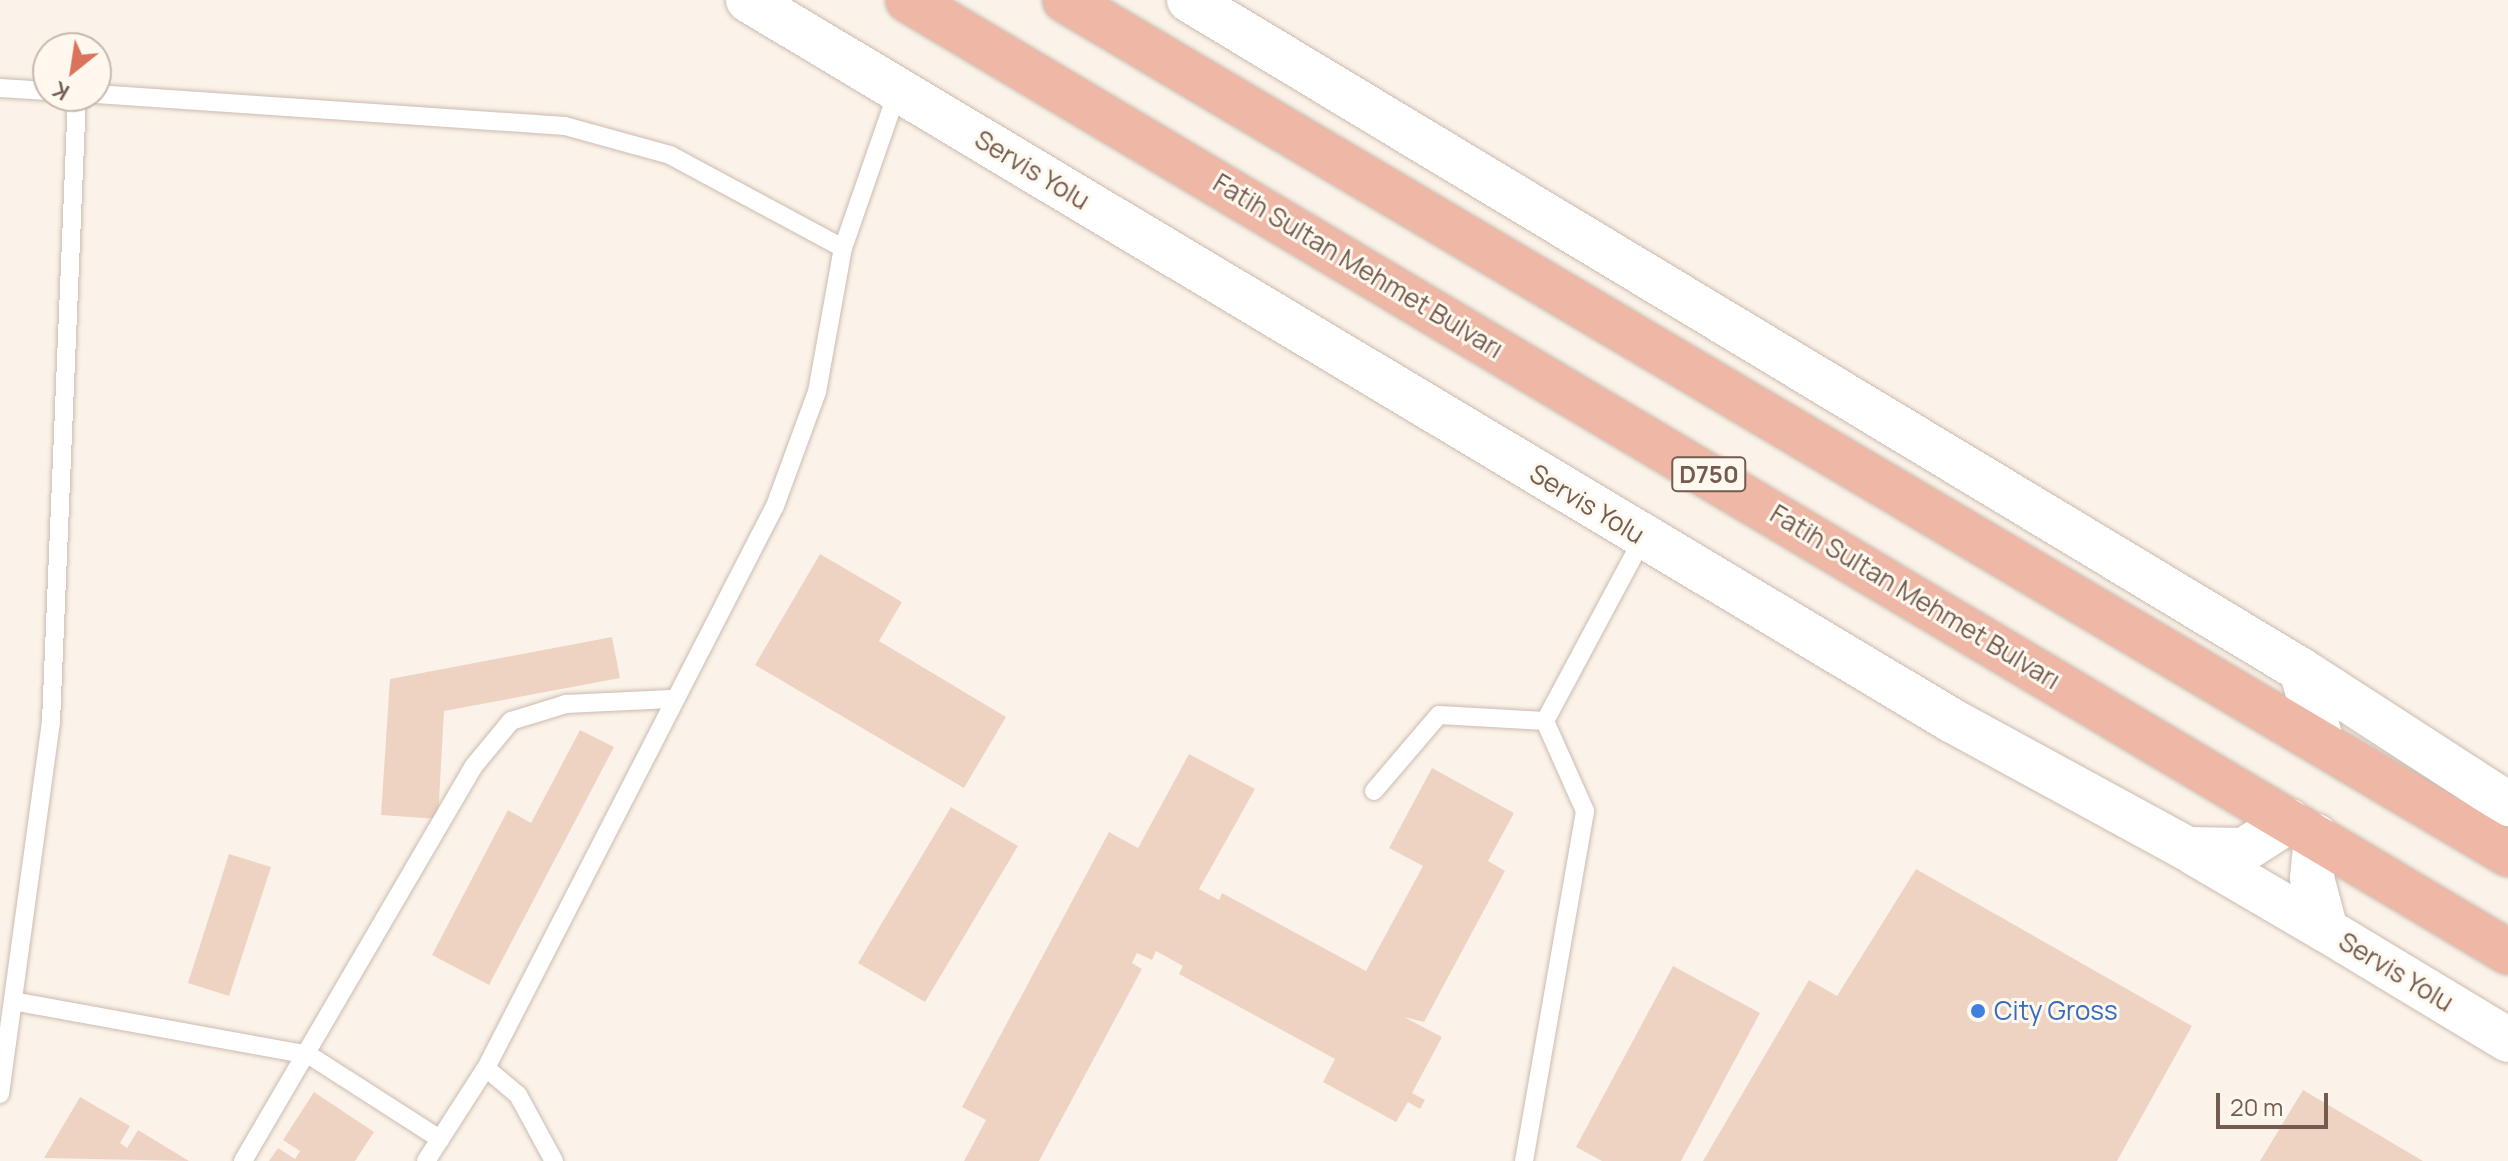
<!DOCTYPE html>
<html>
<head>
<meta charset="utf-8">
<style>
	body { margin:0 }
	#map { position:relative; width:2508px; height:1161px; overflow:hidden; background:#fbf3e9; font-family:Manrope,sans-serif }
	div>[style] { position:absolute }
	[style*='--x'] { left:calc(var(--x)*1px); top:calc(var(--y)*1px); width:calc(var(--w)*1px); rotate:calc(var(--a)*1deg) }
	.building>* { inset:0; background:#eed3c3 }
	.roads { filter:drop-shadow(0 0 2px #ccbbb0) drop-shadow(0 0 2px #ccbbb0) }
	.lane>* { height:18px; margin:-9px; padding:0 9px; transform-origin:9px; border-radius:9px; background:#fff }
	.secondary>* { height:44px; margin:-22px; padding:0 22px; transform-origin:22px; border-radius:22px; background:#fff }
	.highway>* { height:44px; margin:-22px; padding:0 22px; transform-origin:22px; border-radius:22px; background:#efb7a5 }
	.dots>* { width:22px; height:22px; translate:-50% -50%; box-sizing:border-box; border:4px solid #fef8ef; border-radius:50% }
	span { translate:-50% -50%; white-space:nowrap; text-align:center; line-height:1.15; -webkit-text-stroke:6px #fef8ef; paint-order:stroke }
	.shield-label span { padding:2px 6px; background:#fef8ef; border:2px solid; border-radius:6px; -webkit-text-stroke-width:0 }
	.shield-label { font-size:24px; color:#735b4f; font-weight:700 }
	.street-label { font-size:26px; color:#735b4f }
	.shop-label { font-size:26px; color:#366cbe }
	.left { translate:0 -50%; text-align:left }
	.north { position:absolute; left:32px; top:32px; width:80px; height:80px; box-sizing:border-box; background:#fef8ef; border:2px solid #c6b9af; border-radius:50%; rotate:210deg; font-size:22px; font-weight:700; line-height:32px; text-align:center; color:#735b4f }
	.north::after { content:''; display:block; margin:auto; width:28px; height:36px; background:#da7359; clip-path:polygon(50% 0,100% 100%,50% 72%,0 100%) }
	.scale { position:absolute; left:2216px; top:1093px; width:112px; height:36px; box-sizing:border-box; border:4px solid #735b4f; border-top:0; padding-left:10px; font-size:24px; line-height:28px; white-space:nowrap; color:#735b4f; -webkit-text-stroke:6px #fef8ef; paint-order:stroke }
</style>
</head>
<body>
<div id="map">
	<div class="building">
		<i style="clip-path:polygon(820px 554px,902px 602px,879px 641px,1006px 717px,964px 788px,755px 665px)"></i>
		<i style="clip-path:polygon(612px 637px,620px 678px,444px 711px,438px 819px,381px 815px,390px 679px)"></i>
		<i style="clip-path:polygon(580px 730px,614px 747px,489px 985px,432px 955px,508px 810px,531px 823px)"></i>
		<i style="clip-path:polygon(1189px 754px,1255px 789px,1199px 889px,1219px 900px,1222px 893px,1366px 971px,1423px 866px,1389px 848px,1432px 768px,1514px 813px,1488px 861px,1505px 871px,1424px 1022px,1404px 1017px,1442px 1037px,1412px 1093px,1425px 1100px,1420px 1109px,1408px 1102px,1396px 1122px,1323px 1082px,1335px 1059px,1179px 974px,1183px 966px,1156px 951px,1152px 960px,1137px 953px,1132px 963px,1142px 969px,1039px 1161px,964px 1161px,986px 1120px,962px 1107px,1109px 832px,1138px 848px)"></i>
		<i style="clip-path:polygon(951px 807px,1018px 846px,925px 1002px,858px 963px)"></i>
		<i style="clip-path:polygon(229px 854px,271px 867px,229px 996px,188px 983px)"></i>
		<i style="clip-path:polygon(1916px 869px,2192px 1026px,2117px 1161px,1703px 1161px,1809px 980px,1837px 996px)"></i>
		<i style="clip-path:polygon(1673px 966px,1760px 1013px,1681px 1161px,1602px 1161px,1576px 1147px)"></i>
		<i style="clip-path:polygon(2303px 1090px,2423px 1161px,2260px 1161px)"></i>
		<i style="clip-path:polygon(314px 1092px,374px 1132px,355px 1161px,269px 1161px,278px 1148px,295px 1159px,300px 1151px,283px 1140px)"></i>
		<i style="clip-path:polygon(80px 1097px,130px 1126px,120px 1143px,127px 1148px,138px 1130px,189px 1161px,44px 1158px)"></i>
	</div>
	<div class="roads">
		<div class="lane">
			<i style="--x:0;--y:88;--w:48;--a:3.6"></i>
			<i style="--x:96;--y:94;--w:470;--a:3.9"></i>
			<i style="--x:565;--y:126;--w:109;--a:15.4"></i>
			<i style="--x:670;--y:155;--w:196;--a:28.3"></i>
			<i style="--x:1545;--y:721;--w:208;--a:-61.8"></i>
			<i style="--x:1374;--y:791;--w:100;--a:-49.5"></i>
			<i style="--x:1439;--y:715;--w:106;--a:3.2"></i>
			<i style="--x:18;--y:1002;--w:296;--a:10.3"></i>
			<i style="--x:309;--y:1055;--w:156;--a:32.7"></i>
			<i style="--x:486;--y:1068;--w:42;--a:40.2"></i>
			<i style="--x:518;--y:1095;--w:75;--a:61.4"></i>
			<i style="--x:0;--y:1094;--w:375;--a:-82.2"></i>
			<i style="--x:51;--y:722;--w:627;--a:-87.62"></i>
			<i style="--x:243;--y:1161;--w:456;--a:-59.7"></i>
			<i style="--x:473;--y:767;--w:60;--a:-50.4"></i>
			<i style="--x:511;--y:721;--w:58;--a:-17.2"></i>
			<i style="--x:566;--y:704;--w:104;--a:-2.8"></i>
			<i style="--x:426;--y:1161;--w:111;--a:-57.2"></i>
			<i style="--x:486;--y:1068;--w:632;--a:-62.79"></i>
			<i style="--x:775;--y:506;--w:121;--a:-69.8"></i>
			<i style="--x:817;--y:392;--w:146;--a:-79.8"></i>
			<i style="--x:843;--y:248;--w:167;--a:-70.8"></i>
			<i style="--x:1524;--y:1161;--w:355;--a:-80.1"></i>
			<i style="--x:1585;--y:811;--w:98;--a:-114"></i>
		</div>
		<div class="secondary">
			<i style="--x:748;--y:0;--w:1402;--a:30.9"></i>
			<i style="--x:1951;--y:720;--w:270;--a:28.6"></i>
			<i style="--x:2188;--y:849;--w:56;--a:1"></i>
			<i style="--x:2244;--y:850;--w:54;--a:-32.8"></i>
			<i style="--x:1189;--y:0;--w:1298;--a:31.07"></i>
			<i style="--x:2301;--y:670;--w:72;--a:73.8"></i>
			<i style="--x:2301;--y:670;--w:247;--a:32.9"></i>
			<i style="--x:2316;--y:836;--w:42;--a:95.4"></i>
			<i style="--x:2312;--y:878;--w:54;--a:74.9"></i>
			<i style="--x:2326;--y:930;--w:213;--a:31.1"></i>
			<i style="--x:2194;--y:853;--w:153;--a:30.3"></i>
		</div>
		<div class="highway">
			<i style="--x:908;--y:0;--w:1862;--a:30.75"></i>
			<i style="--x:1065;--y:0;--w:1677;--a:30.62"></i>
		</div>
	</div>
	<div class="dots">
		<i style="left:1978px;top:1011px;background:#3f7fe0"></i>
	</div>
	<div class="shield-label">
		<span style="left:1709px;top:474px">D750</span>
	</div>
	<div class="street-label">
		<span style="left:1032px;top:170px;rotate:31deg">Servis Yolu</span>
		<span style="left:1358px;top:266px;rotate:31deg">Fatih Sultan Mehmet Bulvarı</span>
		<span style="left:1587px;top:504px;rotate:31deg">Servis Yolu</span>
		<span style="left:1915px;top:597px;rotate:31deg">Fatih Sultan Mehmet Bulvarı</span>
		<span style="left:2396px;top:972px;rotate:31deg">Servis Yolu</span>
	</div>
	<div class="shop-label">
		<span class="left" style="left:1994px;top:1011px">City Gross</span>
	</div>
	<div class="north">K</div>
	<div class="scale">20 m</div>
</div>
</body>
</html>
